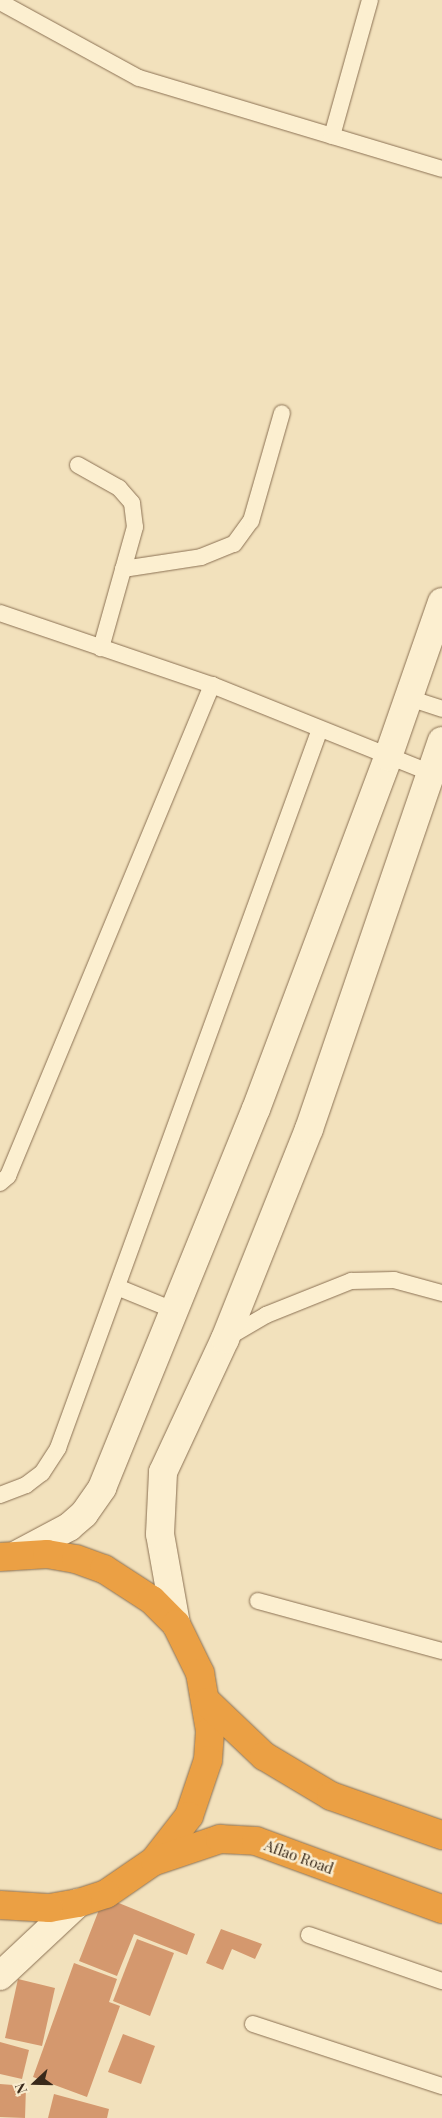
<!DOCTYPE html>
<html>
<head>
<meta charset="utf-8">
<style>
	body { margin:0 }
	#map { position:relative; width:442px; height:2118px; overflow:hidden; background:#f2e1bc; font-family:"Playfair Display",serif }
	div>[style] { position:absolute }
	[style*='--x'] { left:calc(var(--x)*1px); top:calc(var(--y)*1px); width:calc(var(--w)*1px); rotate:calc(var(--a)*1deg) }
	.building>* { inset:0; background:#d4986e }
	.roads { filter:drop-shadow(0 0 1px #8b7154) drop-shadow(0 0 1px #8b7154) }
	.lane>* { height:16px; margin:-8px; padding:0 8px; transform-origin:8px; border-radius:8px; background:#fcefd0 }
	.secondary>* { height:28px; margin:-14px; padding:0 14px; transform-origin:14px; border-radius:14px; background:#fcefd0 }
	.highway>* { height:28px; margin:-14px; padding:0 14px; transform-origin:14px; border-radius:14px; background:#eba044 }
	span { translate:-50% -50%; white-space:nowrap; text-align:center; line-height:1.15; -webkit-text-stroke:5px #f9ebcd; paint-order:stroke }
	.street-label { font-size:15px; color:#39291a }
	.north { position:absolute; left:10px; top:2058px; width:50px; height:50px; -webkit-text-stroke:4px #f9ebcd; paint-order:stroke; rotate:249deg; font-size:14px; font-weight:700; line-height:20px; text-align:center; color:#39291a }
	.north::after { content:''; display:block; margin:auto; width:18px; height:22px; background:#39291a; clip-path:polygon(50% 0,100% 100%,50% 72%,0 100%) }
</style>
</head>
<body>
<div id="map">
	<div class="building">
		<i style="clip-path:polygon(104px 1897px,195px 1934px,187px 1955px,134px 1934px,117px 1976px,79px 1961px)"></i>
		<i style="clip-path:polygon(221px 1929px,262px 1944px,255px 1959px,232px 1949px,223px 1970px,206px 1963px)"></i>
		<i style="clip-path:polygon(137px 1939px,174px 1953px,150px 2016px,113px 2001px)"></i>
		<i style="clip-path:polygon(74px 1963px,117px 1979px,109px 2002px,120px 2006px,87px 2097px,33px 2077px)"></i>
		<i style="clip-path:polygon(18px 1979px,55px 1988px,42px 2046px,5px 2038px)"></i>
		<i style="clip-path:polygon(123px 2034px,155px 2046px,141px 2084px,108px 2072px)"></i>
		<i style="clip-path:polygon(0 2042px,29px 2050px,22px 2079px,0 2074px)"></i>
		<i style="clip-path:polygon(0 2084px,26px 2086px,25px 2118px,0 2117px)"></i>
		<i style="clip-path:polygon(54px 2094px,109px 2109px,107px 2118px,48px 2118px)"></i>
	</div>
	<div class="roads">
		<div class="lane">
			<i style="--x:0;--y:2;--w:158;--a:28.7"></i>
			<i style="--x:139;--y:78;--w:316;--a:16.7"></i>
			<i style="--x:332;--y:136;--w:141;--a:-74.4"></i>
			<i style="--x:78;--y:465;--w:47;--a:29.3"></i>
			<i style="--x:119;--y:488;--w:20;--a:49"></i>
			<i style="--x:132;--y:503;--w:24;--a:83"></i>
			<i style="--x:135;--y:527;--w:126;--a:105.7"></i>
			<i style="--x:123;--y:569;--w:79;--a:-8.7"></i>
			<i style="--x:201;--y:557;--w:35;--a:-22"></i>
			<i style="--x:234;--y:544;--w:29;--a:-54"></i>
			<i style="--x:251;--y:521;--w:112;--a:-74"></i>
			<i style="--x:0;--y:613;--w:224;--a:18.8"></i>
			<i style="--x:212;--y:685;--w:236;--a:21.9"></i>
			<i style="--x:409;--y:698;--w:35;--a:18"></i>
			<i style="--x:0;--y:1183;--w:11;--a:-41"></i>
			<i style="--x:8;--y:1176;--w:532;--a:-67.44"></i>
			<i style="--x:117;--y:1287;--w:61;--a:22.3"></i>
			<i style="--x:225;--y:1339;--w:48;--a:-30.3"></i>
			<i style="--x:266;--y:1315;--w:92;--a:-21.8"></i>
			<i style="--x:351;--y:1281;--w:43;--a:-1.3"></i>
			<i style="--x:394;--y:1280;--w:50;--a:15.2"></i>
			<i style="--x:0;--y:1495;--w:28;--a:-21"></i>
			<i style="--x:26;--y:1485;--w:20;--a:-37"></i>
			<i style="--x:42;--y:1473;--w:30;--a:-57"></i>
			<i style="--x:58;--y:1448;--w:765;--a:-69.98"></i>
			<i style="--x:258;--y:1601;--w:191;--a:15.2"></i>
			<i style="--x:309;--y:1935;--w:141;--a:19.1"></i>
			<i style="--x:253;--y:2024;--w:199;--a:18.2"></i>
		</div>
		<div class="secondary">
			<i style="--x:18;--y:1554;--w:58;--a:-27.9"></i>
			<i style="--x:69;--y:1527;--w:20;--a:-41"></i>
			<i style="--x:84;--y:1514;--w:32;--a:-55"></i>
			<i style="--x:102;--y:1488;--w:409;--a:-67.9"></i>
			<i style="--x:256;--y:1109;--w:376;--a:-69.4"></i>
			<i style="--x:388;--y:757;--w:164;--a:-70.8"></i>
			<i style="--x:176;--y:1624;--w:91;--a:-100.1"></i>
			<i style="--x:160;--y:1534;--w:62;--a:-87.2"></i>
			<i style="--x:163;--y:1472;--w:147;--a:-65"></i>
			<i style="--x:225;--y:1339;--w:226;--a:-68.2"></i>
			<i style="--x:309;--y:1129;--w:410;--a:-71.1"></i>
			<i style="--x:0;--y:1976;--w:107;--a:-43.1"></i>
		</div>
		<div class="highway">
			<i style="--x:0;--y:1557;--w:47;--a:-3.7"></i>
			<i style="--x:47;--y:1554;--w:29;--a:10"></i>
			<i style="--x:76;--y:1559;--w:30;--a:20"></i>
			<i style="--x:104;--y:1569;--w:57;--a:32.9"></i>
			<i style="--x:152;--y:1600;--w:34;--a:45"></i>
			<i style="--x:176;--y:1624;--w:55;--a:63.9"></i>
			<i style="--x:200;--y:1673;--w:59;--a:80.2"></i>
			<i style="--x:210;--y:1731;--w:29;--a:94"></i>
			<i style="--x:208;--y:1760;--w:59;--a:108.7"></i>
			<i style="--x:189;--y:1816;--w:57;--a:127.9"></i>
			<i style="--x:154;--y:1861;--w:58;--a:145.5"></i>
			<i style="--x:106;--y:1894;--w:29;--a:162"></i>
			<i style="--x:78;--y:1903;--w:29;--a:170"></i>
			<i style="--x:49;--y:1908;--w:49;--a:-176.5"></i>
			<i style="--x:207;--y:1702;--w:79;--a:43.5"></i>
			<i style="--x:264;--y:1756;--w:78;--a:30.8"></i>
			<i style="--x:331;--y:1796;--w:118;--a:19.4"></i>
			<i style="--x:155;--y:1861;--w:69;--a:-18.7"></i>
			<i style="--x:220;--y:1839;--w:36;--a:3"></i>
			<i style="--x:256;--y:1841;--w:198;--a:20.1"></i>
		</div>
	</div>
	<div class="street-label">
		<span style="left:299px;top:1857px;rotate:20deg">Aflao Road</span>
	</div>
	<div class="north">N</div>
</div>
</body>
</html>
